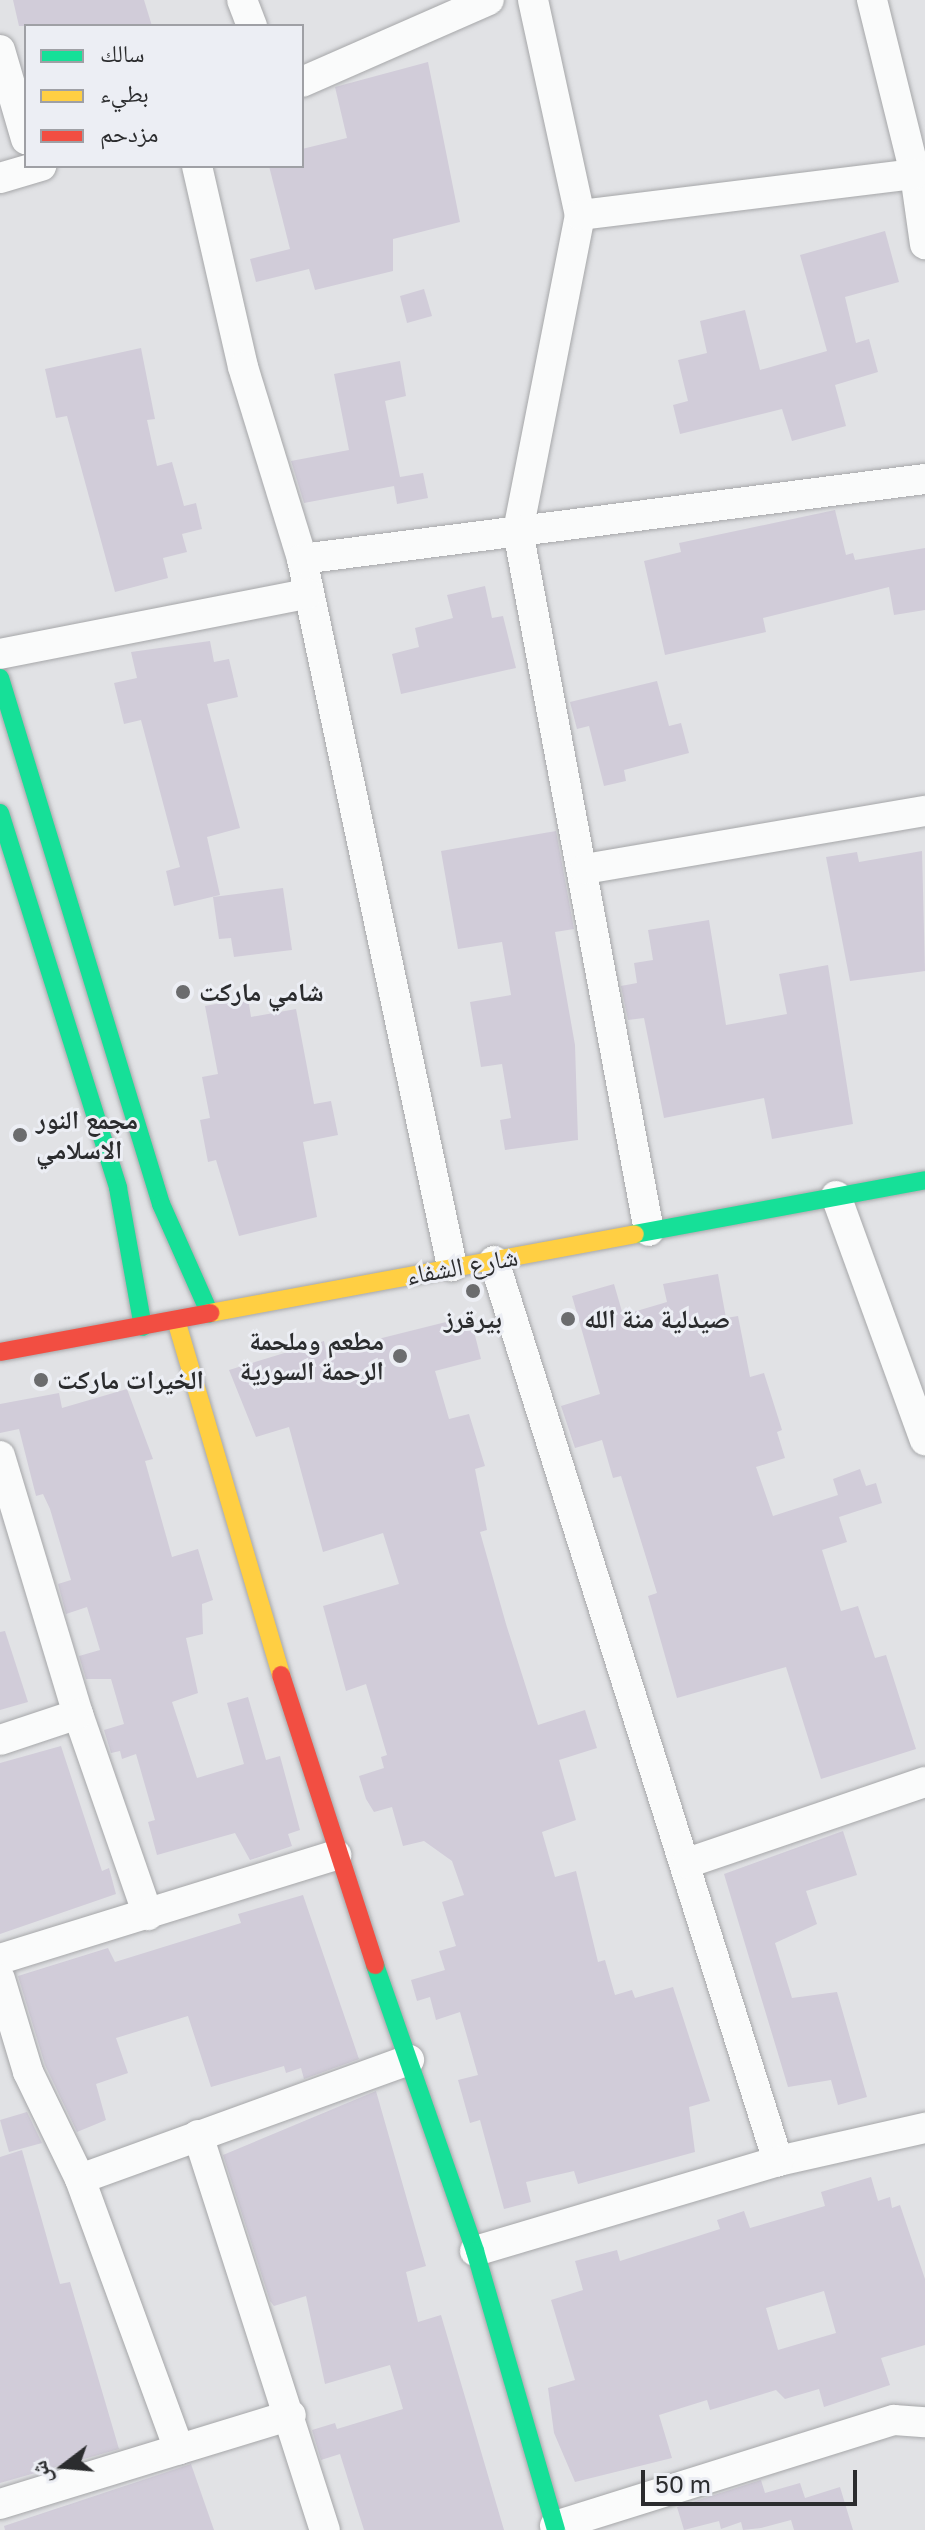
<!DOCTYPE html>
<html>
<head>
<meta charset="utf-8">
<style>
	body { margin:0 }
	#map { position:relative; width:925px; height:2530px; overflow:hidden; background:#e1e2e5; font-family:"Golos Text","Noto Naskh Arabic",sans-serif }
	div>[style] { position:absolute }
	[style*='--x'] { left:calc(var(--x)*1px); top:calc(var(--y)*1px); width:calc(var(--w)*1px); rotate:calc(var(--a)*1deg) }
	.building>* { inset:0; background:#d1ccd9 }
	.roads { filter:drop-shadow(0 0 2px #a6a7a9) drop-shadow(0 0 2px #a6a7a9) }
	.street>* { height:30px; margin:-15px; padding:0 15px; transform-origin:15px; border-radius:15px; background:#fafbfb }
	.fast>* { height:18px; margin:-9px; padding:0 9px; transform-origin:9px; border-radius:9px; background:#16e098 }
	.slow>* { height:18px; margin:-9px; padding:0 9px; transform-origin:9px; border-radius:9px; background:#ffcf43 }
	.jam>* { height:18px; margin:-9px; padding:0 9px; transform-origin:9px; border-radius:9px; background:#f24e42 }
	.dots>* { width:22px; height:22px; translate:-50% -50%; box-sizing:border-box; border:4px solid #eceef4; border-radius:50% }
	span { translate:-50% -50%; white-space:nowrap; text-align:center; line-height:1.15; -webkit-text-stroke:6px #eceef4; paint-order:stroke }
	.poi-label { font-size:26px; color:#2b2c2e; font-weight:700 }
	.left { translate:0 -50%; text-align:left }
	.right { translate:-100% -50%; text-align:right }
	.street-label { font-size:26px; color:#2b2c2e }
	.legend { position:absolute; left:24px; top:24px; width:280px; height:144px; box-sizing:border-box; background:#eceef4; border:2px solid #9fa0a5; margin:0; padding:10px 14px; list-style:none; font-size:24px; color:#2b2c2e }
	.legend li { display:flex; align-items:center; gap:16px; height:40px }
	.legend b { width:40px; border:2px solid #9fa0a5 }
	.north { position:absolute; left:24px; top:2426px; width:80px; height:80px; -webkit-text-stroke:6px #eceef4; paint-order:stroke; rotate:254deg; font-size:22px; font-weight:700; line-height:32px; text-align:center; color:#2b2c2e }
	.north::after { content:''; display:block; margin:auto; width:28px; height:36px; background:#2b2c2e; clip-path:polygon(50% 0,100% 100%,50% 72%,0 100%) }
	.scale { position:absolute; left:641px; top:2470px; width:216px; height:36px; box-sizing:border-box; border:4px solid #2b2c2e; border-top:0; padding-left:10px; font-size:24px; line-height:28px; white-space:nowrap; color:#2b2c2e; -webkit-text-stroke:6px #eceef4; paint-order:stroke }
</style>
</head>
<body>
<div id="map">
	<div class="building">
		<i style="clip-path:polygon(13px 0,144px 0,152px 26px,19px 26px)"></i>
		<i style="clip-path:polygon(428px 62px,460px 222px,393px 239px,393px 271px,315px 290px,309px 269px,256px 282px,250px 259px,290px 249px,269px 166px,302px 166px,302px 149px,347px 138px,335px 87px)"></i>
		<i style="clip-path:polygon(885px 231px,899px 282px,845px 297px,856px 343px,869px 339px,878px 372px,835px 385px,846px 426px,792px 441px,782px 409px,680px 434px,673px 405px,688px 401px,678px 360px,707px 353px,700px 321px,745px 310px,760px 370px,827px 351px,800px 255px)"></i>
		<i style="clip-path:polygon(424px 289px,432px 316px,407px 323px,400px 296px)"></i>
		<i style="clip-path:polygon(141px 348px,155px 419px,147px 420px,157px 466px,172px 462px,184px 506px,196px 503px,202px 529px,182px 534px,187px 552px,163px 558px,168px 578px,115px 592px,67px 416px,56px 418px,45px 369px)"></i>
		<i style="clip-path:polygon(400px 361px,406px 396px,385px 401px,400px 477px,423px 473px,428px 498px,397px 504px,394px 486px,304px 503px,291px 461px,349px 450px,334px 374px)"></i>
		<i style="clip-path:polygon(835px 510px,846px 555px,853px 553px,855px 560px,925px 548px,925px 610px,894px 615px,889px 587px,763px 618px,766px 632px,665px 655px,644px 561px,681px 552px,679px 543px)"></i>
		<i style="clip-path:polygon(485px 586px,492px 618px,503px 616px,516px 668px,401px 694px,392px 654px,419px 647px,415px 628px,453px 618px,447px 595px)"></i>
		<i style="clip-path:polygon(210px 641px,214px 662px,229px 659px,238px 697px,207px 704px,240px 828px,207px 837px,220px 895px,174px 906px,166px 871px,180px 867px,141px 720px,124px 724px,114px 683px,137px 678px,131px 652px)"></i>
		<i style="clip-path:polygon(657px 681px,669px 726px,681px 723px,689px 753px,624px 770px,626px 781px,604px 786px,589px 726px,577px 729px,570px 702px)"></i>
		<i style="clip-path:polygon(556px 831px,574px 929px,555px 932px,575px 1045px,578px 1140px,505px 1150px,500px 1120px,511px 1118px,502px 1064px,481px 1067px,470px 1002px,511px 995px,502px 942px,458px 949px,441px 851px)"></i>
		<i style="clip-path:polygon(922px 851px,925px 971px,850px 981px,826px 857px,857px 852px,859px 862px)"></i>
		<i style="clip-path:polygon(283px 888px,292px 950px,234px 957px,231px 938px,219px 939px,213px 897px)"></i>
		<i style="clip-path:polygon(709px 920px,726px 1025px,787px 1014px,779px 974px,828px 965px,853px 1124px,772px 1139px,764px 1098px,664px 1118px,644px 1018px,628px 1020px,621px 986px,637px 983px,634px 963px,653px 960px,648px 930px)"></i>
		<i style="clip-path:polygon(248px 998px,251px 1017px,296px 1009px,314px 1104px,331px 1101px,338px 1135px,303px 1142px,317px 1217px,239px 1236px,216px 1160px,208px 1162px,200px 1120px,210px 1118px,202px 1077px,218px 1074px,205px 1006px)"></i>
		<i style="clip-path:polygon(718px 1274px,726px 1318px,738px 1316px,750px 1377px,764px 1373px,782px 1430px,777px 1432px,785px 1458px,756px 1467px,773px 1516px,838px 1495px,833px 1479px,860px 1469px,866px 1486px,876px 1483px,882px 1503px,839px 1517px,847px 1542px,822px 1550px,841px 1611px,858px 1606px,875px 1658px,886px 1655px,916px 1749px,821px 1779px,786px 1667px,677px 1698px,648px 1596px,657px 1593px,621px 1476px,613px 1478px,602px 1440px,575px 1448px,561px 1406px,600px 1394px,572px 1296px,614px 1284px,623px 1315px,667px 1302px,663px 1284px)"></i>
		<i style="clip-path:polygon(470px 1316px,481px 1359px,435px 1371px,449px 1419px,469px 1414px,485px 1466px,475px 1469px,487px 1530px,480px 1532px,506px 1624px,538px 1725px,585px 1710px,597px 1748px,559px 1760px,576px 1820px,542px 1832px,555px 1877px,576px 1871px,598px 1962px,605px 1960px,615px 1995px,632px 1990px,635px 1998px,673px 1987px,710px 2101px,689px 2107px,695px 2152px,578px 2184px,574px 2171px,526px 2182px,531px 2202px,504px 2209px,480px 2120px,470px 2123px,458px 2080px,478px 2075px,460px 2012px,436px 2020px,430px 1997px,417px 2001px,411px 1980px,445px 1970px,439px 1951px,456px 1946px,442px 1902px,464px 1895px,452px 1861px,424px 1841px,403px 1846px,392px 1807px,374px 1812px,366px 1799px,359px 1776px,384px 1768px,381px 1757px,387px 1755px,366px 1684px,346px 1691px,323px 1606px,399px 1584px,383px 1533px,323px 1552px,289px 1427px,256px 1437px,229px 1370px,324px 1341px,326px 1352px)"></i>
		<i style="clip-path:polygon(127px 1389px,153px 1459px,145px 1461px,172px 1557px,198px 1549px,213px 1600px,202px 1604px,203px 1634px,186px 1638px,198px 1693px,172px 1702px,197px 1778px,244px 1764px,227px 1703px,248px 1697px,266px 1760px,280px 1756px,300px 1830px,288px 1834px,292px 1846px,250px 1860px,235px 1833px,157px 1855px,148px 1822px,155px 1820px,136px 1754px,122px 1759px,120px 1751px,111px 1753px,104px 1730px,124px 1724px,111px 1679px,86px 1679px,79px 1656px,100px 1650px,87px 1607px,66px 1614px,58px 1584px,71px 1580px,50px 1509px,43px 1494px,36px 1496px,19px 1429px,0 1433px,0 1404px,59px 1393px,62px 1408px)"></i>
		<i style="clip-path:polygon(5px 1631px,28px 1702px,0 1710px,0 1632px)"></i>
		<i style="clip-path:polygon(61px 1746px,102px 1871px,109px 1868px,116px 1894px,0 1934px,0 1763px)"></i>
		<i style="clip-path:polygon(843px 1831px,857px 1875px,806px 1891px,817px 1924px,775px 1943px,792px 1998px,837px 1992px,867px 2097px,838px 2105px,831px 2080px,788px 2087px,724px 1874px)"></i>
		<i style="clip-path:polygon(303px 1895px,359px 2059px,304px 2079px,301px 2068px,286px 2073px,284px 2066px,211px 2087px,188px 2016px,116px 2038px,128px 2073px,96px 2084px,106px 2120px,77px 2132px,45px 2065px,18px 1976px,108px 1948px,115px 1962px,241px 1923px,238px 1914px)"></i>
		<i style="clip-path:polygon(376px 2091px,426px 2266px,406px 2272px,418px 2322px,441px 2315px,504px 2530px,364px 2530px,340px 2454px,321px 2460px,312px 2430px,335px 2423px,337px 2429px,403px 2409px,390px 2365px,325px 2384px,306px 2296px,274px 2306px,270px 2301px,223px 2155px)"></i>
		<i style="clip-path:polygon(27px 2112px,42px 2143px,9px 2152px,0 2120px)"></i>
		<i style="clip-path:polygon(22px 2150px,60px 2284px,70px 2282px,119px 2449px,0 2483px,0 2157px)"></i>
		<i style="clip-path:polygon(evenodd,871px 2177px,878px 2201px,890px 2197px,892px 2208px,900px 2205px,925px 2279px,925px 2345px,881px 2358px,890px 2385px,824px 2407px,819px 2389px,785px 2399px,776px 2390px,710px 2410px,707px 2400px,659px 2415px,672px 2458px,575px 2482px,554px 2433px,548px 2388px,575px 2380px,551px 2300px,583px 2290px,575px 2261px,617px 2250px,620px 2261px,720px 2229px,717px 2220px,744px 2211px,750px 2228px,825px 2206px,821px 2192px,871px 2177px,824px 2291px,836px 2333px,778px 2350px,766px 2308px,824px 2291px)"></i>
		<i style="clip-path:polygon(191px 2464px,214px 2530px,5px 2530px,4px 2526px)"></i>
		<i style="clip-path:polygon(761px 2480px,765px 2493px,800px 2483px,805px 2498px,840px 2487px,853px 2530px,794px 2530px,791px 2520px,761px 2528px,743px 2530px,741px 2522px,721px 2529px,719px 2521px,684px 2530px,677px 2507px)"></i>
	</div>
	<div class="roads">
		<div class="street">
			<i style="--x:242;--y:0;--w:28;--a:69"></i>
			<i style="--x:533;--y:0;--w:220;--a:77.7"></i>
			<i style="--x:580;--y:215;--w:322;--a:101.1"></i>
			<i style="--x:518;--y:531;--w:712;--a:79.4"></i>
			<i style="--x:872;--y:0;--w:179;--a:76.1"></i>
			<i style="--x:915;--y:174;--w:71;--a:81.9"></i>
			<i style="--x:0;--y:50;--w:93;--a:73.7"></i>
			<i style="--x:302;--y:82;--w:204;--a:-23.7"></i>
			<i style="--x:197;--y:166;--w:206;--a:77.1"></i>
			<i style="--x:243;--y:367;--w:201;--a:72.9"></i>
			<i style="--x:302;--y:559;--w:723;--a:78.02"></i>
			<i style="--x:0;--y:178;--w:43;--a:-16.3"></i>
			<i style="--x:580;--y:215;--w:337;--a:-7"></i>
			<i style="--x:302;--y:559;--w:628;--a:-7.32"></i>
			<i style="--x:0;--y:654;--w:313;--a:-11.1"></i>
			<i style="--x:585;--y:869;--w:345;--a:-9.7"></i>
			<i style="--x:836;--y:1196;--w:260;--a:70"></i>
			<i style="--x:494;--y:1261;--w:944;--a:72.49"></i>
			<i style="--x:778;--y:2161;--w:151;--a:-12.7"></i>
			<i style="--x:0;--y:1456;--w:270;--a:73.2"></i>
			<i style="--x:78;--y:1714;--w:213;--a:70.8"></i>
			<i style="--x:0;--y:1740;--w:82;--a:-18.4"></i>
			<i style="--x:687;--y:1863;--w:251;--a:-18.8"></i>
			<i style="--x:0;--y:1959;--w:352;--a:-17.2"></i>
			<i style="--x:0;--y:1979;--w:97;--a:73.2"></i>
			<i style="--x:28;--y:2072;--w:119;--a:64.1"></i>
			<i style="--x:80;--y:2179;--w:288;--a:69.9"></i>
			<i style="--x:198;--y:2135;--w:415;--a:72.2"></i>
			<i style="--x:80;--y:2179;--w:350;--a:-19.9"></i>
			<i style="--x:475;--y:2251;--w:316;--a:-16.5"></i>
			<i style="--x:0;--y:2504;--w:304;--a:-17"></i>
			<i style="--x:555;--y:2526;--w:355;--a:-17.4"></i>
			<i style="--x:894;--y:2420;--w:31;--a:4"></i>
		</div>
		<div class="fast">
			<i style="--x:0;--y:678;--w:550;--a:72.98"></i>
			<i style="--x:161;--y:1204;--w:120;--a:66"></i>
			<i style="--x:0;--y:813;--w:393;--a:72.5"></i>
			<i style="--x:118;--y:1188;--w:141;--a:79.8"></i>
			<i style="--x:635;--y:1234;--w:295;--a:-10.5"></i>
			<i style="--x:375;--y:1965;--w:303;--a:70.7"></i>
			<i style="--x:475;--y:2251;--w:291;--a:73.8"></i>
		</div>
		<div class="slow">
			<i style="--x:210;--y:1313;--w:432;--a:-10.5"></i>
			<i style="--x:176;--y:1320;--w:370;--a:73.5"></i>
		</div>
		<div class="jam">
			<i style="--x:0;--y:1352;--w:214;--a:-10.5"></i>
			<i style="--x:281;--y:1675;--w:305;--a:72"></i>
		</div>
	</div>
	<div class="dots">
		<i style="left:183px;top:992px;background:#6b6c6e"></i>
		<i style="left:20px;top:1135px;background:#6b6c6e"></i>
		<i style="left:473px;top:1291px;background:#6b6c6e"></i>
		<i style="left:568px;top:1319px;background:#6b6c6e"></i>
		<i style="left:400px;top:1356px;background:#6b6c6e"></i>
		<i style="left:41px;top:1380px;background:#6b6c6e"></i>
	</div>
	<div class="poi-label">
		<span class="left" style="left:199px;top:992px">شامي ماركت</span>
		<span class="left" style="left:36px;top:1135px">مجمع النور<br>الاسلامي</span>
		<span style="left:473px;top:1319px">بيرقرز</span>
		<span class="left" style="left:584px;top:1319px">صيدلية منة الله</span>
		<span class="right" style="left:384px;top:1356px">مطعم وملحمة<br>الرحمة السورية</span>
		<span class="left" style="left:57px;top:1380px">الخيرات ماركت</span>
	</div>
	<div class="street-label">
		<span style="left:462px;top:1266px;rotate:-10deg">شارع الشفاء</span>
	</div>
	<ul class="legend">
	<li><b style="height:10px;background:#16e098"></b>سالك</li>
	<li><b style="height:10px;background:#ffcf43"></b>بطيء</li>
	<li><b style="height:10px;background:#f24e42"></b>مزدحم</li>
	</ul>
	<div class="north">ش</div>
	<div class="scale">50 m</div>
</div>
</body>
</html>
